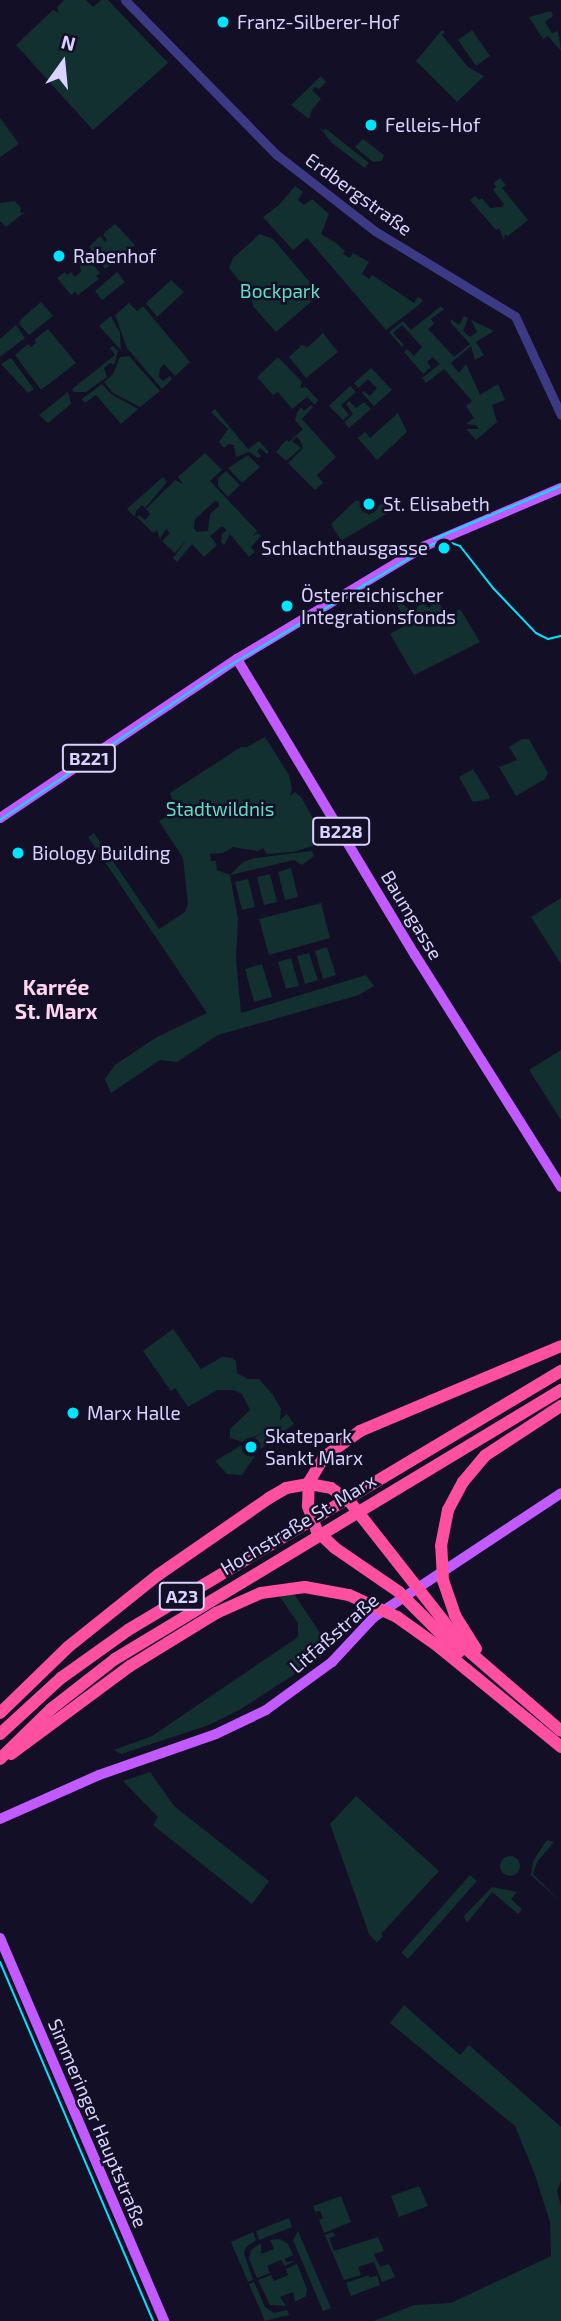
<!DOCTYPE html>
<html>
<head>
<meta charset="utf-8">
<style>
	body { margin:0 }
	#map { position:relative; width:561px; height:2321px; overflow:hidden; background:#130f26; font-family:"Exo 2",sans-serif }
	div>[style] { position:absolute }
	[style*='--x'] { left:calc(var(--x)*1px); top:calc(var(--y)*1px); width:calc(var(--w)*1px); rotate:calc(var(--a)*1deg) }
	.green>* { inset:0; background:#12302f }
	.round { border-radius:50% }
	.minor>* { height:9px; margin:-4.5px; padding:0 4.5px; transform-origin:4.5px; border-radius:4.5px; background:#3d3a85 }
	.major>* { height:10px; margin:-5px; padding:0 5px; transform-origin:5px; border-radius:5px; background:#c25bff }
	.highway>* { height:12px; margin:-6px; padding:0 6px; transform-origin:6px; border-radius:6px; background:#ff4fa3 }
	.tram>* { height:2px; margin:-1px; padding:0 1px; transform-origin:1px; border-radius:1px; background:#00e5ff }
	.dots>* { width:19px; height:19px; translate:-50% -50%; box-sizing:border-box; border:4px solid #130f26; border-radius:50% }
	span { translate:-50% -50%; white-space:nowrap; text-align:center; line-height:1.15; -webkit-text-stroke:5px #130f26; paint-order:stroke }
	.shield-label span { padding:2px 5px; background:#130f26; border:2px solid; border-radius:5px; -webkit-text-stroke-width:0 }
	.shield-label { font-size:18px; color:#d9d4ff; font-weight:700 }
	.poi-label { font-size:19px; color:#d9d4ff }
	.left { translate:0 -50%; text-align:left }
	.right { translate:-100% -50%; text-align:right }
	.street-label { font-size:19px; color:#d9d4ff }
	.park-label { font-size:19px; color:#5fe0c0 }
	.neighbourhood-label { font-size:21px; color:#ffd6f0; font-weight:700 }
	.north { position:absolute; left:28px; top:28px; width:70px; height:70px; -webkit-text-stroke:5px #130f26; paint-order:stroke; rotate:15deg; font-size:19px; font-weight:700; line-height:28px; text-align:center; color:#d9d4ff }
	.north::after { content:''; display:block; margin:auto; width:24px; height:32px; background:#d9d4ff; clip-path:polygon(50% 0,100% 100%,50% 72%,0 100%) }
</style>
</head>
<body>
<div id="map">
	<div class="green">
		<i style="clip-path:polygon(64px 0,86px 0,93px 7px,101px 0,108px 0,168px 63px,93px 130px,16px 45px,53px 10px,59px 13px,57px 7px)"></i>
		<i style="clip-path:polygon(551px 11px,553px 16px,545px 22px,552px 33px,558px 31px,561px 51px,548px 36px,543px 39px,529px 17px)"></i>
		<i style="clip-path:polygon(442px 30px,445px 32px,442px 35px,468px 67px,484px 76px,457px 102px,416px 61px)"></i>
		<i style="clip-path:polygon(472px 30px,490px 56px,476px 66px,458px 40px)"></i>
		<i style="clip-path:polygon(321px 76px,326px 82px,319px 89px,315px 87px,312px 90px,321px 99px,312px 110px,309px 119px,291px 105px)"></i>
		<i style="clip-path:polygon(0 118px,19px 144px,0 157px)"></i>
		<i style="clip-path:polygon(319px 127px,324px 131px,325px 128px,369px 163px,365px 168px,349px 156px,332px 143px)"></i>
		<i style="clip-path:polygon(363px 139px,384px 155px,382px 161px,373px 162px,355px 147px)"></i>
		<i style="clip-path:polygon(500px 178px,506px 185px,502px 188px,528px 220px,508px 236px,505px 234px,504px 240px,499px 228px,496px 230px,470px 200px,475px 196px,479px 200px,482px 198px,490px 208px,502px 207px,504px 204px,493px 190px,496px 187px,494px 183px)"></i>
		<i style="clip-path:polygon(295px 186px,303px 192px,298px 200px,304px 205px,312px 199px,329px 214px,321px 234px,336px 243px,345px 251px,343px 254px,350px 258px,353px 253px,369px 262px,362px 274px,369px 279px,372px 275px,414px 303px,418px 297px,423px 300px,419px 305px,386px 330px,307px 238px,293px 250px,263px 217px,279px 205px)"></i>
		<i style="clip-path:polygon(15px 201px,21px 208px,20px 213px,25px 212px,6px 227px,0 221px,0 203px)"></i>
		<i style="clip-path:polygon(115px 224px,135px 245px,105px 269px,89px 247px,100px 236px,105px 242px,107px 240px,103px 234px)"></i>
		<i style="clip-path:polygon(260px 234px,273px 239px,320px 294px,276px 332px,253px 306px,251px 295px,229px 268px,233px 258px)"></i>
		<i style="clip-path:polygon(86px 256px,100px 273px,96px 276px,99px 279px,78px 295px,75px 292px,71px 295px,57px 278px,65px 272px,67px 275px,71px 272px,75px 277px,81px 272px,79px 261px)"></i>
		<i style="clip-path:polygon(117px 272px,125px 282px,102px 300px,95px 291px)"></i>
		<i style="clip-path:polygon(171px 280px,184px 292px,157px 317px,146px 303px)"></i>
		<i style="clip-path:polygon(41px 302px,53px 316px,29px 335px,19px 324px,21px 319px)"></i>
		<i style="clip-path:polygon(129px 303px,137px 311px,143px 306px,190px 362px,175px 376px,164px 364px,160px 368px,159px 377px,163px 381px,170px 376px,172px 379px,162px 389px,127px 348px,115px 315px)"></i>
		<i style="clip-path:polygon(441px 306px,444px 309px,431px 319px,434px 324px,428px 329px,454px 357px,470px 344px,451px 323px,451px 319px,459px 325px,464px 316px,468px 318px,463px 331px,470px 337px,477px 332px,471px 320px,494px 331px,476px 342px,484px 355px,475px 360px,471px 346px,451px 363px,459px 373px,466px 364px,480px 395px,498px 384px,505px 400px,492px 405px,497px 422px,476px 440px,466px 429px,479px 429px,476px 425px,466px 424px,474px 418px,466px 406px,472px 401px,444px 369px,426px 383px,422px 378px,440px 364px,433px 357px,427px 362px,431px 367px,423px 374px,404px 352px,407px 349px,414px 356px,422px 347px,402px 325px,393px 333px,404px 345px,402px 347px,389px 332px,403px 321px,411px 330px)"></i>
		<i style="clip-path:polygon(111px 316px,120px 333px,121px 350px,99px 326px)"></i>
		<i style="clip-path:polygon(16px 325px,25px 338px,0 357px,0 339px)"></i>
		<i style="clip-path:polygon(48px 329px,76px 363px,41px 390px,15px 355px,28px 344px,31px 347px,36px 343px,35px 339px)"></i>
		<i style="clip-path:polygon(323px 333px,338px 352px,306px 378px,289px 357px,302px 345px,308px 347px)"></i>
		<i style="clip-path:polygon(113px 346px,118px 351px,114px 365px,110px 363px,104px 368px,107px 377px,86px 392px,73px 392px,72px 389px,115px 355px,110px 348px)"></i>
		<i style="clip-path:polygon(129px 356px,160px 391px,140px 407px,113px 393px,104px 382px,113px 374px,120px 357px)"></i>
		<i style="clip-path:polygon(278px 357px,302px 382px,300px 388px,306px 387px,318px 400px,315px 405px,307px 397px,292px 409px,278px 392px,273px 395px,257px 377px)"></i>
		<i style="clip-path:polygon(11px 358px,34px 389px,28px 393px,1px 364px)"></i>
		<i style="clip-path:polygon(371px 368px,392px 390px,374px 406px,362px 393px,364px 391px,370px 396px,377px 388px,368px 379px,358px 388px,354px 383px)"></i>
		<i style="clip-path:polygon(102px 384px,111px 394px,138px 409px,121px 424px,96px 395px,85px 403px,82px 399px)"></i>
		<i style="clip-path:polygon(350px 386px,356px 392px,341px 405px,349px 415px,343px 420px,329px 406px)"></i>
		<i style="clip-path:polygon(68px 392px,71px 404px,48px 423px,39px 415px)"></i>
		<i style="clip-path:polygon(349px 401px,356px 408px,364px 402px,371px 409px,349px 428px,344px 422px,353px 414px,346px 404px)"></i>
		<i style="clip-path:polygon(311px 405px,313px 407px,302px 419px,336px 457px,317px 475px,323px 483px,315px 490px,288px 463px,303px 448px,300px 440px,296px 437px,292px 441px,301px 448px,286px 461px,276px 452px,286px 440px,289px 442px,303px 429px,295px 420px,297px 413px,301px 407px,304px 411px)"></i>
		<i style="clip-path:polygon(215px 409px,248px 449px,259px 441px,269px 452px,267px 454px,260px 448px,257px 451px,261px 456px,258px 458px,249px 452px,236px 457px,234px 445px,228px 444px,224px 448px,219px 442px,228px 429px,211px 412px)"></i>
		<i style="clip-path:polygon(398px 413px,407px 432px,377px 460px,358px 438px,365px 432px,370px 438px)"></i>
		<i style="clip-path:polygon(evenodd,205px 453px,222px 470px,210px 481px,257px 531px,252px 537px,258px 533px,261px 536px,251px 547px,255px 552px,249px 557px,230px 534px,224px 545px,221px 542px,222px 534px,227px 530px,222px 526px,210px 536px,217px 545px,204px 557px,192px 544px,177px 562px,173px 558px,188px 538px,175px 553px,162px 541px,170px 533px,166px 529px,160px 539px,157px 530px,153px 533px,137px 517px,139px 515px,145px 520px,150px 514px,146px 509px,175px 480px,183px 484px,178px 477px,205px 453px,215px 501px,219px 502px,219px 506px,210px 514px,208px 531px,197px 532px,194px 528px,195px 519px,215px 501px)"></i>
		<i style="clip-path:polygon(248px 455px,260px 467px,242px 483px,228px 468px)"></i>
		<i style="clip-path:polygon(226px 471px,240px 485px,228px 497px,218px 486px,218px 478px)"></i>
		<i style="clip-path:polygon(163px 477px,167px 482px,145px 508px,142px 505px,136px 511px,135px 517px,127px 509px)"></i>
		<i style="clip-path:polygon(387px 498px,396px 508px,341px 541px,331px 524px,355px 501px,359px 501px,369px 515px)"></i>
		<i style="clip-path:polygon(437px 600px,448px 617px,460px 609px,480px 642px,414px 675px,390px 634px,408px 624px,397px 605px,401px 603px,413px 612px,422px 602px,429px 608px)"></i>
		<i style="clip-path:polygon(265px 737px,289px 775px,292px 789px,290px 796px,295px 792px,301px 797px,325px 839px,325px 842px,293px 852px,267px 854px,263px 848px,258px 851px,233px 847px,223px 853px,210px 854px,211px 861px,216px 861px,217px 870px,230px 875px,243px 862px,255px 858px,312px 851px,314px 856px,302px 865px,294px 860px,230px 875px,238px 919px,236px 959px,241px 1013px,366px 975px,374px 986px,359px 995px,218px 1035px,177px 1062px,160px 1060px,111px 1093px,105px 1079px,115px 1065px,157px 1037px,207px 1013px,88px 837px,94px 833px,159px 929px,185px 912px,188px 904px,183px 858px,159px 821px,172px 814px,174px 806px,170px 793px,241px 747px,247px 747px)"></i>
		<i style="clip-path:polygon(522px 739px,529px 739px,548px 773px,545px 779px,516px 796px,499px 767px,517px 760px,509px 747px)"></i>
		<i style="clip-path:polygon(473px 769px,490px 797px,489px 799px,473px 802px,459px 777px)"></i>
		<i style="clip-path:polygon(291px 868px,298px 897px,285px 900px,278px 872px)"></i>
		<i style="clip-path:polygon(270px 874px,277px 902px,264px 905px,257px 877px)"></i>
		<i style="clip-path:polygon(248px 879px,255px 907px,242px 910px,235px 882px)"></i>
		<i style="clip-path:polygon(561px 898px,561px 964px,531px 917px)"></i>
		<i style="clip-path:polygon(321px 903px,330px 938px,269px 955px,259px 919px)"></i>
		<i style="clip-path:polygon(327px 947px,336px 975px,323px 979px,315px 951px)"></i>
		<i style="clip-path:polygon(309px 953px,318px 980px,305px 984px,297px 956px)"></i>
		<i style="clip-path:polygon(291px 958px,299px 986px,286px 989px,278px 962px)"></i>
		<i style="clip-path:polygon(262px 964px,272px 997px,254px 1002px,245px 969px)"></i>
		<i style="clip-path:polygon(561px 1050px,561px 1120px,529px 1070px)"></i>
		<i style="clip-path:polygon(173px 1329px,201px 1369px,222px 1357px,232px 1358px,236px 1361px,237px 1373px,248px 1379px,259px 1379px,273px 1395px,281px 1409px,280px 1420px,287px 1414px,294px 1424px,259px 1450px,242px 1475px,227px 1474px,215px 1461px,264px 1432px,243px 1442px,230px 1438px,230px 1429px,250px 1410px,242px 1394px,234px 1390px,217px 1390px,188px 1407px,175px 1388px,171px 1391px,143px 1351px)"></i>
		<i style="clip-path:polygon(288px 1585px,328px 1645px,320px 1658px,241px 1709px,209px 1725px,121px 1754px,114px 1750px,152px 1736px,298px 1637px,298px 1623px,277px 1593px)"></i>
		<i style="clip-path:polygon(150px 1772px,174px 1806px,269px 1881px,252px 1904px,153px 1825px,158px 1817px,123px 1781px)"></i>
		<i style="clip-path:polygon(356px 1796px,439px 1871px,381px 1934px,383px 1936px,377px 1943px,369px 1934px,330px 1824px)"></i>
		<i style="clip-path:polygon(547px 1840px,554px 1842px,537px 1862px,533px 1874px,561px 1902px,531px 1875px,533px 1861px)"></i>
		<i class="round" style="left:500px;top:1856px;width:20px;height:20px"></i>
		<i style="clip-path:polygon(470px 1875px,477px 1881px,408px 1959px,401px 1953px)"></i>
		<i style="clip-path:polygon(492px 1887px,517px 1892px,511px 1899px,522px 1909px,518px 1914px,492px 1892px,467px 1923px,464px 1916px)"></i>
		<i style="clip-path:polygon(404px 2005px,460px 2055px,469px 2045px,561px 2127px,561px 2181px,557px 2191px,561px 2206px,561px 2321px,374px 2321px,414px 2305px,451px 2303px,551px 2256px,550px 2222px,535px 2175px,515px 2126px,390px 2023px)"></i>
		<i style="clip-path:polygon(419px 2186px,428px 2206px,399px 2217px,391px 2196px)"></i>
		<i style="clip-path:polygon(341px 2196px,351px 2222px,324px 2233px,319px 2220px,323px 2218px,320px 2211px,316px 2212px,317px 2217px,313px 2206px)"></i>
		<i style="clip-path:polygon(289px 2218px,292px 2227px,259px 2240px,256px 2231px)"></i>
		<i style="clip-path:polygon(298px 2231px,331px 2308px,323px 2311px,293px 2240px)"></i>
		<i style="clip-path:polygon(253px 2232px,256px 2240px,246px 2247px,244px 2253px,253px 2280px,248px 2282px,231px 2242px)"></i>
		<i style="clip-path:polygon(333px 2232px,335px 2236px,329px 2238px,334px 2251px,378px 2237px,384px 2251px,374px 2254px,380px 2267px,389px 2264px,395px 2277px,382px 2282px,374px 2262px,358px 2267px,361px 2275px,344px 2280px,325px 2235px)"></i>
		<i style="clip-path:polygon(280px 2239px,288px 2244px,293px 2255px,285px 2259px,286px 2262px,295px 2261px,285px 2266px,281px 2260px,267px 2266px,270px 2273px,257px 2278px,249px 2259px,251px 2250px,261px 2243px,261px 2254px,274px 2249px,270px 2240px)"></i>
		<i style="clip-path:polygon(297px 2264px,307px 2289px,306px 2296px,295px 2302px,293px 2292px,280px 2297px,286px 2306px,270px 2305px,258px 2280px,271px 2275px,274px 2281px,288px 2275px,286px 2269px)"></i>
		<i style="clip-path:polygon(369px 2275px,370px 2278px,377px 2275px,380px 2285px,351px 2296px,346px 2283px)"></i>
		<i style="clip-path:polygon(254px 2282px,265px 2307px,274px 2313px,287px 2310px,289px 2315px,265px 2321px,249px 2284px)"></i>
	</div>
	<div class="minor">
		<i style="--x:125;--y:0;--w:217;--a:45.6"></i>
		<i style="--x:277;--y:155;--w:124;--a:37.8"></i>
		<i style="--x:375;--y:231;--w:164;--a:31.3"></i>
		<i style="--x:515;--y:316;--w:109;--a:65.1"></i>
	</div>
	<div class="major">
		<i style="--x:237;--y:659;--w:345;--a:59"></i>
		<i style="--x:415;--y:955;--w:274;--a:57.8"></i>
		<i style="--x:0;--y:818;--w:285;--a:-33.9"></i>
		<i style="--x:237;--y:659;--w:219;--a:-31"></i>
		<i style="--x:425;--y:546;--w:148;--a:-23.1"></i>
		<i style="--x:0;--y:1819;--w:108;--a:-24"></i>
		<i style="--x:99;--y:1775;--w:124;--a:-19.3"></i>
		<i style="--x:216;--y:1734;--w:55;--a:-25.6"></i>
		<i style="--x:266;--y:1710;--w:82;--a:-36"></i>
		<i style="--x:332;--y:1662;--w:62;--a:-47"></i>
		<i style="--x:374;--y:1617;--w:224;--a:-33.5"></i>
		<i style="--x:0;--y:1938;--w:417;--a:66.8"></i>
	</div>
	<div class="highway">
		<i style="--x:476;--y:1649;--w:40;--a:-122"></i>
		<i style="--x:455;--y:1615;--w:37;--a:-109"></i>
		<i style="--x:443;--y:1580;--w:34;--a:-93"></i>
		<i style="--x:441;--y:1546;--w:37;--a:-79"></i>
		<i style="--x:448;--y:1510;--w:32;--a:-62"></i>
		<i style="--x:463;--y:1482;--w:35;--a:-50"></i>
		<i style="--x:486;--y:1455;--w:90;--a:-33.2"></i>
		<i style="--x:459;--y:1652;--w:85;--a:-135"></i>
		<i style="--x:399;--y:1592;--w:78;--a:-145.5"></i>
		<i style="--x:335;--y:1548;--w:25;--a:-137"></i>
		<i style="--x:317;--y:1531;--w:27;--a:-110"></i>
		<i style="--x:308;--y:1506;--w:24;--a:-88"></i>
		<i style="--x:309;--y:1482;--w:29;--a:-59"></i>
		<i style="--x:324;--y:1457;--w:44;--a:-35.8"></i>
		<i style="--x:360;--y:1431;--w:218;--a:-22.9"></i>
		<i style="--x:0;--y:1713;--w:95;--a:-44.1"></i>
		<i style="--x:68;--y:1647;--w:115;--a:-38.7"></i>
		<i style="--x:158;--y:1575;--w:135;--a:-34.7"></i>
		<i style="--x:269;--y:1498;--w:20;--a:-30"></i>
		<i style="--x:286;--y:1488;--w:23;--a:-10"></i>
		<i style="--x:309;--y:1484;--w:22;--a:10"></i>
		<i style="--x:331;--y:1488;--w:24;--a:36"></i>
		<i style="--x:350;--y:1502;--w:184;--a:51.8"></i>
		<i style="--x:464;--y:1647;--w:128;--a:40.9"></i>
		<i style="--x:0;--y:1734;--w:83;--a:-42.6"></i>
		<i style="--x:61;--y:1678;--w:82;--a:-35.6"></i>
		<i style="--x:128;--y:1630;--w:505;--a:-30.89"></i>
		<i style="--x:11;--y:1754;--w:148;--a:-36.5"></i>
		<i style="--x:130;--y:1666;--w:101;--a:-31.6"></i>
		<i style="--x:216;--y:1613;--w:49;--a:-24"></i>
		<i style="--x:261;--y:1593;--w:44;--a:-7.8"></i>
		<i style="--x:305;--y:1587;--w:45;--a:10.3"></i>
		<i style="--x:349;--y:1595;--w:53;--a:24.6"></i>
		<i style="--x:397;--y:1617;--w:52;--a:35.5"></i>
		<i style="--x:439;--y:1647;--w:158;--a:39.3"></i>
		<i style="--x:0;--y:1759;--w:71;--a:-44.4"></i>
		<i style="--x:51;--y:1709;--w:81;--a:-38"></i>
		<i style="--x:115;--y:1659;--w:521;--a:-31.1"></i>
	</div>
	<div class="tram">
		<i style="--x:434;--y:539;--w:138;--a:-22.7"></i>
		<i style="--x:0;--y:820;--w:270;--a:-34"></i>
		<i style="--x:224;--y:669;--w:244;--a:-30.9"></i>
		<i style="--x:433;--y:544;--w:16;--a:-7"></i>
		<i style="--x:449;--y:542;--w:12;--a:20"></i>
		<i style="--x:460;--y:546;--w:53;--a:51.8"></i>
		<i style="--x:493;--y:588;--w:62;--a:46.3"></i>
		<i style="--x:536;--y:633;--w:13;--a:27"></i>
		<i style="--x:548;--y:639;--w:13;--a:-13"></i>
		<i style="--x:0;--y:1962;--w:390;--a:66.9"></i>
	</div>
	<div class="dots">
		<i style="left:223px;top:22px;background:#00e5ff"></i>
		<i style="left:371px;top:125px;background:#00e5ff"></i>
		<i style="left:59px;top:256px;background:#00e5ff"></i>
		<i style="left:369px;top:504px;background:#00e5ff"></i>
		<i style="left:444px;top:548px;background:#00e5ff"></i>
		<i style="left:287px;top:606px;background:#00e5ff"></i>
		<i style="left:18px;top:853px;background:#00e5ff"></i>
		<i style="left:73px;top:1413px;background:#00e5ff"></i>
		<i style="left:251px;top:1447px;background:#00e5ff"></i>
	</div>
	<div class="shield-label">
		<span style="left:89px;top:758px">B221</span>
		<span style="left:341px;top:831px">B228</span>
		<span style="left:182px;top:1596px">A23</span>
	</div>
	<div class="poi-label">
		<span class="left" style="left:237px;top:22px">Franz-Silberer-Hof</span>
		<span class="left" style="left:385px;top:125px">Felleis-Hof</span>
		<span class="left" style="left:73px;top:256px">Rabenhof</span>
		<span class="left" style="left:383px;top:504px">St. Elisabeth</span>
		<span class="right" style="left:428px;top:548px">Schlachthausgasse</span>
		<span class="left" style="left:301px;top:606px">Österreichischer<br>Integrationsfonds</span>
		<span class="left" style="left:32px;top:853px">Biology Building</span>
		<span class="left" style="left:87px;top:1413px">Marx Halle</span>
		<span class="left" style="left:265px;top:1447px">Skatepark<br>Sankt Marx</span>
	</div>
	<div class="street-label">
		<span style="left:359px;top:194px;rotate:36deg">Erdbergstraße</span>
		<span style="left:412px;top:915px;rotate:59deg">Baumgasse</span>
		<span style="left:298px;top:1524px;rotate:-31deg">Hochstraße St. Marx</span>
		<span style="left:334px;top:1633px;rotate:-41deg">Litfaßstraße</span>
		<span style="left:98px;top:2123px;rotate:67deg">Simmeringer Hauptstraße</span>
	</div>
	<div class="park-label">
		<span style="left:280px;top:291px">Bockpark</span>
		<span style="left:220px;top:809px">Stadtwildnis</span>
	</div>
	<div class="neighbourhood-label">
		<span style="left:56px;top:999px">Karrée<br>St. Marx</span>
	</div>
	<div class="north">N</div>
</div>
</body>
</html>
